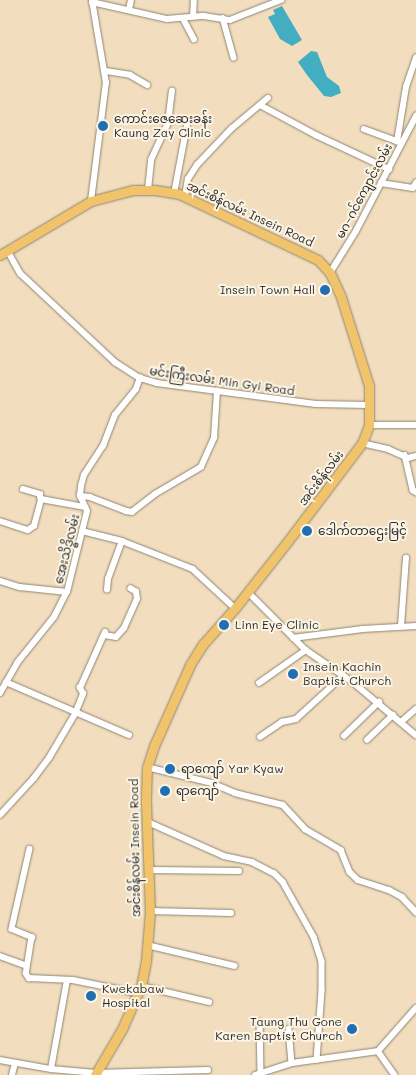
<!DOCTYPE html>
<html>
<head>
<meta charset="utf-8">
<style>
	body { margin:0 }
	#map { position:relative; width:416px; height:1075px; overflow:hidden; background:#f2debe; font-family:Mali,"Noto Sans Myanmar",sans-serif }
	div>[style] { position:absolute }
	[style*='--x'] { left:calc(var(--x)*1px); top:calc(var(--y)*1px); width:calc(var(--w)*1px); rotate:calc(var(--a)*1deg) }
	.water>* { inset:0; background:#43aec1 }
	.roads { filter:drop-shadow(0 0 1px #8e8474) drop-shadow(0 0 1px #8e8474) }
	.minor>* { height:5.5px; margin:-2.75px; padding:0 2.75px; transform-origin:2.75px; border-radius:2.75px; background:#fff }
	.primary>* { height:9px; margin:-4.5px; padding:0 4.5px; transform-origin:4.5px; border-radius:4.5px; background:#f1c36a }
	.dots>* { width:14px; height:14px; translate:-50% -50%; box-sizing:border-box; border:2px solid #fcf5e5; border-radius:50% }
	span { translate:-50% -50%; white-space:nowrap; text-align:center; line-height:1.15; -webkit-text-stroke:4px #fcf5e5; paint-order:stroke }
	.poi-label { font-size:12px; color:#2b2b2b }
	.left { translate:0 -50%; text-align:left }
	.right { translate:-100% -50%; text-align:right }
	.street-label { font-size:12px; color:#2b2b2b }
</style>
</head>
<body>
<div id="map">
	<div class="water">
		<i style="clip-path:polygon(282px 6px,302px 40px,292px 46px,280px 39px,268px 17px,275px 14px,273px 10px)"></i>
		<i style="clip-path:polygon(311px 51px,317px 52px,327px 77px,339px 86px,341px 93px,331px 97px,324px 96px,307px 75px,298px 62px)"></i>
	</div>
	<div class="roads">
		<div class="minor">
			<i style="--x:92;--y:2;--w:77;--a:12.8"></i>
			<i style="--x:167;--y:19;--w:37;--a:-5"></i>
			<i style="--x:204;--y:16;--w:26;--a:9"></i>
			<i style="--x:230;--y:20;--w:55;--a:-21.4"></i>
			<i style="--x:129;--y:10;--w:10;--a:-79"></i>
			<i style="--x:193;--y:17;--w:17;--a:-87"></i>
			<i style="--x:183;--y:18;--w:24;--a:62"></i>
			<i style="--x:223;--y:18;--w:41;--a:74.6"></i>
			<i style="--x:106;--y:71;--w:24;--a:9"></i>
			<i style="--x:130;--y:75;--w:20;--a:30"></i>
			<i style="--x:260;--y:105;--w:64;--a:28.2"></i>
			<i style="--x:316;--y:135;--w:81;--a:25"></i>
			<i style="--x:364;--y:129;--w:37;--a:20"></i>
			<i style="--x:397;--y:142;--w:56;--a:-80.7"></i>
			<i style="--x:406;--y:87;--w:31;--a:-71"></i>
			<i style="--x:381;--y:183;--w:32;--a:9"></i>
			<i style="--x:413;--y:188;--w:6;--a:-59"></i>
			<i style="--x:148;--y:190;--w:30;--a:-84"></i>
			<i style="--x:151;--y:160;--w:41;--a:-65.3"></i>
			<i style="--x:168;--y:123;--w:32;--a:-83"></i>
			<i style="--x:174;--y:194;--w:70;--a:-79.3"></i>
			<i style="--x:185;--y:197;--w:18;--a:-81"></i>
			<i style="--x:188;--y:179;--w:17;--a:-57"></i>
			<i style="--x:197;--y:165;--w:50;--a:-46.6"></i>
			<i style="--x:231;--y:129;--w:48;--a:-40"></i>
			<i style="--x:91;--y:201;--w:119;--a:-82.8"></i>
			<i style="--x:106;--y:83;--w:84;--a:-99.6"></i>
			<i style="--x:8;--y:251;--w:26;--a:61"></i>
			<i style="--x:21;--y:274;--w:129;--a:43.1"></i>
			<i style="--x:115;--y:362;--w:30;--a:33"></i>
			<i style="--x:140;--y:378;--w:18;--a:16"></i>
			<i style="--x:157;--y:383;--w:160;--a:7.5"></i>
			<i style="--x:316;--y:404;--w:53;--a:1.1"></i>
			<i style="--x:330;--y:273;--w:49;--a:-58.2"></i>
			<i style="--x:356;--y:231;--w:130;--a:-62.4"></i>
			<i style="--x:369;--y:425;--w:47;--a:0"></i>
			<i style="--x:362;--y:443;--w:27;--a:13"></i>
			<i style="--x:388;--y:449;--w:22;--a:24"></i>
			<i style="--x:408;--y:458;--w:8;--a:-14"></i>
			<i style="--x:405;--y:455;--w:36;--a:77"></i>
			<i style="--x:413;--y:490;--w:4;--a:34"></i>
			<i style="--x:23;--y:489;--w:18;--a:16"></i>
			<i style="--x:40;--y:494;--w:5;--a:79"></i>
			<i style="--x:80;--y:496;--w:10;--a:6"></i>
			<i style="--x:90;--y:497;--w:39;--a:21"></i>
			<i style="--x:126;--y:511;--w:6;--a:9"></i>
			<i style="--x:132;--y:512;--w:29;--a:-38"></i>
			<i style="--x:155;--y:494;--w:53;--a:-30.4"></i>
			<i style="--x:201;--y:467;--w:32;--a:-66"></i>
			<i style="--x:214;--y:438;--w:47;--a:-86.3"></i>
			<i style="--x:0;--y:521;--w:29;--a:18"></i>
			<i style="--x:28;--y:530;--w:7;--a:-34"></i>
			<i style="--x:34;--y:526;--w:28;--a:-75"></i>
			<i style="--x:41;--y:499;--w:45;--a:10.3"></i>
			<i style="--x:82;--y:531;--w:41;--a:14"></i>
			<i style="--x:122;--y:541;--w:76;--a:21.5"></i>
			<i style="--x:193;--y:569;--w:57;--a:42.9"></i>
			<i style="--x:0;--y:581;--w:21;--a:17"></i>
			<i style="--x:20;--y:587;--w:47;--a:6.1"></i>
			<i style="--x:107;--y:590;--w:11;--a:-85"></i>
			<i style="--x:108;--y:579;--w:40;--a:-69.8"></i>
			<i style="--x:248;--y:592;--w:82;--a:45"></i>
			<i style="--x:306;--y:650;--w:58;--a:34.5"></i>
			<i style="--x:354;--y:683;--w:81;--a:40"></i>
			<i style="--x:401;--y:626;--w:68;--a:-85.8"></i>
			<i style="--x:105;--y:635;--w:11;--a:10"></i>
			<i style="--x:116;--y:637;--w:12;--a:-48"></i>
			<i style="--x:124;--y:628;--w:32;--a:-66"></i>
			<i style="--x:137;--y:599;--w:7;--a:-98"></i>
			<i style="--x:136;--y:592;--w:6;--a:-149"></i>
			<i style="--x:293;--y:638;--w:70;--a:-7.4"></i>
			<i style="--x:362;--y:629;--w:54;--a:-3.2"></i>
			<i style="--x:6;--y:682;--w:134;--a:23.3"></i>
			<i style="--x:259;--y:683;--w:57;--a:-35.1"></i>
			<i style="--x:0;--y:693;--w:34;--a:-60"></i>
			<i style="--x:17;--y:663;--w:59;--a:-51.2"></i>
			<i style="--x:54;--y:617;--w:28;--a:-63"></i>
			<i style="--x:67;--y:592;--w:83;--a:-76.1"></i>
			<i style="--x:87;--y:511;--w:17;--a:-115"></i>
			<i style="--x:80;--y:496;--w:10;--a:-84"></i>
			<i style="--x:81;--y:486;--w:11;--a:-75"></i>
			<i style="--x:84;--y:475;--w:35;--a:-57"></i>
			<i style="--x:103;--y:446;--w:33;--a:-69"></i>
			<i style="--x:115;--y:415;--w:33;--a:-51"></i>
			<i style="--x:136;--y:389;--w:12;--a:-70"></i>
			<i style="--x:401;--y:722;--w:20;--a:-41"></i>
			<i style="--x:344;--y:736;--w:49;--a:-44.2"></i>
			<i style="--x:260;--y:737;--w:27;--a:-34"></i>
			<i style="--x:282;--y:722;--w:14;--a:-12"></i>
			<i style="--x:296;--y:719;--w:64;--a:-42.5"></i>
			<i style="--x:367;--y:740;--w:36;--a:-44"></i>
			<i style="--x:147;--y:767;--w:67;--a:13.8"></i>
			<i style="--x:212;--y:783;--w:25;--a:23"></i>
			<i style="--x:235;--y:793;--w:49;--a:14"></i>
			<i style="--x:283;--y:805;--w:33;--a:47"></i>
			<i style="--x:305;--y:829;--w:42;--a:30.3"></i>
			<i style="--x:341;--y:850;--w:24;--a:68"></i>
			<i style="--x:350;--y:872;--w:11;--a:45"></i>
			<i style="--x:358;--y:880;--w:33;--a:18"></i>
			<i style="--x:389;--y:890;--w:15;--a:28"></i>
			<i style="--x:402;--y:897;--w:21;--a:47"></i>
			<i style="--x:0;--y:815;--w:50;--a:-47.4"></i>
			<i style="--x:34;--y:778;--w:25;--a:-53"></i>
			<i style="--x:49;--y:758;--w:51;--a:-59.4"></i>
			<i style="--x:75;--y:714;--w:22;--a:-68"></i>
			<i style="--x:83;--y:694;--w:7;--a:-117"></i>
			<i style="--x:80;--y:688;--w:61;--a:-65.9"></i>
			<i style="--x:148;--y:822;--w:83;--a:24.1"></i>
			<i style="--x:224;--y:856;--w:29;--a:12"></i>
			<i style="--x:252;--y:862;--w:25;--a:27"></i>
			<i style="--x:274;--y:873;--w:13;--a:45"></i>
			<i style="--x:283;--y:882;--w:63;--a:60.6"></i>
			<i style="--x:314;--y:937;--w:25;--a:72"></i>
			<i style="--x:322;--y:961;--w:30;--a:90"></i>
			<i style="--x:322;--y:991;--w:69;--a:94.1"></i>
			<i style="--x:30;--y:849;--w:82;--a:102.7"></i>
			<i style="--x:12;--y:929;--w:22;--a:22"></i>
			<i style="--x:32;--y:937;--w:36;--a:99"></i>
			<i style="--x:26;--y:973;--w:6;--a:59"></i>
			<i style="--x:29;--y:978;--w:44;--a:2.6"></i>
			<i style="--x:73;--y:980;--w:65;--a:11.5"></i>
			<i style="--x:150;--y:870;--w:89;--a:0.6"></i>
			<i style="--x:150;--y:911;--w:81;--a:1.4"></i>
			<i style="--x:147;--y:945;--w:90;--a:13.4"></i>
			<i style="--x:0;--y:956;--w:27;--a:20"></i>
			<i style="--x:141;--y:986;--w:70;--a:13.2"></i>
			<i style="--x:260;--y:1022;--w:51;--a:88.9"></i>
			<i style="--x:289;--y:1029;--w:34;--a:85"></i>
			<i style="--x:378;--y:1051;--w:57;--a:-48.5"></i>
			<i style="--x:378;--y:1051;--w:29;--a:55"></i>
			<i style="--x:0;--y:1060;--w:52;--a:10"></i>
			<i style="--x:51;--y:1069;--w:45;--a:5.1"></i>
			<i style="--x:96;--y:1073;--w:112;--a:-1.5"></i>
			<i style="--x:51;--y:1069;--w:90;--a:-79.8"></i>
			<i style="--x:12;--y:1075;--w:12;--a:-76"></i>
			<i style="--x:255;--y:1075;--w:39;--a:-18"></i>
			<i style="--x:292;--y:1063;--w:87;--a:-7.9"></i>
		</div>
		<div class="primary">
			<i style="--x:0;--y:255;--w:106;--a:-30.7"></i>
			<i style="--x:91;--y:201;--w:43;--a:-14.7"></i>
			<i style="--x:133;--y:190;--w:22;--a:0"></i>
			<i style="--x:155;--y:190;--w:24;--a:9"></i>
			<i style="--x:179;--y:194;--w:154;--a:25.4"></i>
			<i style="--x:318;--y:260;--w:18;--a:47"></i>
			<i style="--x:330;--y:273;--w:26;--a:65"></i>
			<i style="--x:341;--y:297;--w:93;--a:72.5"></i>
			<i style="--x:369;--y:386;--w:39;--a:90"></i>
			<i style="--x:369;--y:425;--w:19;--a:111"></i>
			<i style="--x:362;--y:443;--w:123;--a:127.1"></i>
			<i style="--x:288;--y:541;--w:85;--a:128.3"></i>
			<i style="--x:235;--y:608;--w:48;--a:131.6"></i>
			<i style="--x:203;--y:644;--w:25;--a:122"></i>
			<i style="--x:190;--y:665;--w:89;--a:114"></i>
			<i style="--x:154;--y:746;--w:22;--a:108"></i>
			<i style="--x:147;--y:767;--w:36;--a:92"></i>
			<i style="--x:146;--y:803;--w:108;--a:87.9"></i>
			<i style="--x:150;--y:911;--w:50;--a:94.6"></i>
			<i style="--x:146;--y:961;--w:25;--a:101"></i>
			<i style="--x:141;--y:986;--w:47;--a:113.8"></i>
			<i style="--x:122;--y:1029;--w:53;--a:120.4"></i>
		</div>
	</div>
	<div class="dots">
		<i style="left:103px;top:126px;background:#1f6fb2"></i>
		<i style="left:325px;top:290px;background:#1f6fb2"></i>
		<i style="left:307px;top:531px;background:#1f6fb2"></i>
		<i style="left:224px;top:625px;background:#1f6fb2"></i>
		<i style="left:293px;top:674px;background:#1f6fb2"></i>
		<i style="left:170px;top:769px;background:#1f6fb2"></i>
		<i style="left:165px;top:791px;background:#1f6fb2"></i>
		<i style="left:91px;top:996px;background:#1f6fb2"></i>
		<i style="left:352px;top:1029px;background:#1f6fb2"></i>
	</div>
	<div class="poi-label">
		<span class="left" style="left:114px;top:126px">ကောင်းဇေဆေးခန်း<br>Kaung Zay Clinic</span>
		<span class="right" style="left:315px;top:290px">Insein Town Hall</span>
		<span class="left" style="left:318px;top:531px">ဒေါက်တာဌေးမြင့်</span>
		<span class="left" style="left:235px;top:625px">Linn Eye Clinic</span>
		<span class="left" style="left:303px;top:674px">Insein Kachin<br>Baptist Church</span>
		<span class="left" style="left:181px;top:769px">ရာကျော် Yar Kyaw</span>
		<span class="left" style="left:176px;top:791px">ရာကျော်</span>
		<span class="left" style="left:102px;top:996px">Kwekabaw<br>Hospital</span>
		<span class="right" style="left:342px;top:1029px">Taung Thu Gone<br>Karen Baptist Church</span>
	</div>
	<div class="street-label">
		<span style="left:364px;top:191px;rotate:-62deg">မဂ~ဂင်ကျောင်းလမ်း</span>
		<span style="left:250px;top:214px;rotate:25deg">အင်းစိန်လမ်း Insein Road</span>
		<span style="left:222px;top:381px;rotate:8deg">မင်းကြီးလမ်း Min Gyi Road</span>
		<span style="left:321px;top:478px;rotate:-53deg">အင်းစိန်လမ်း</span>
		<span style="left:67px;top:549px;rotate:-76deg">အေးသိဒ္ဓိလမ်း</span>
		<span style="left:135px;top:848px;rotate:-91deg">အင်းစိန်လမ်း Insein Road</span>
	</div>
</div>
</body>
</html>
